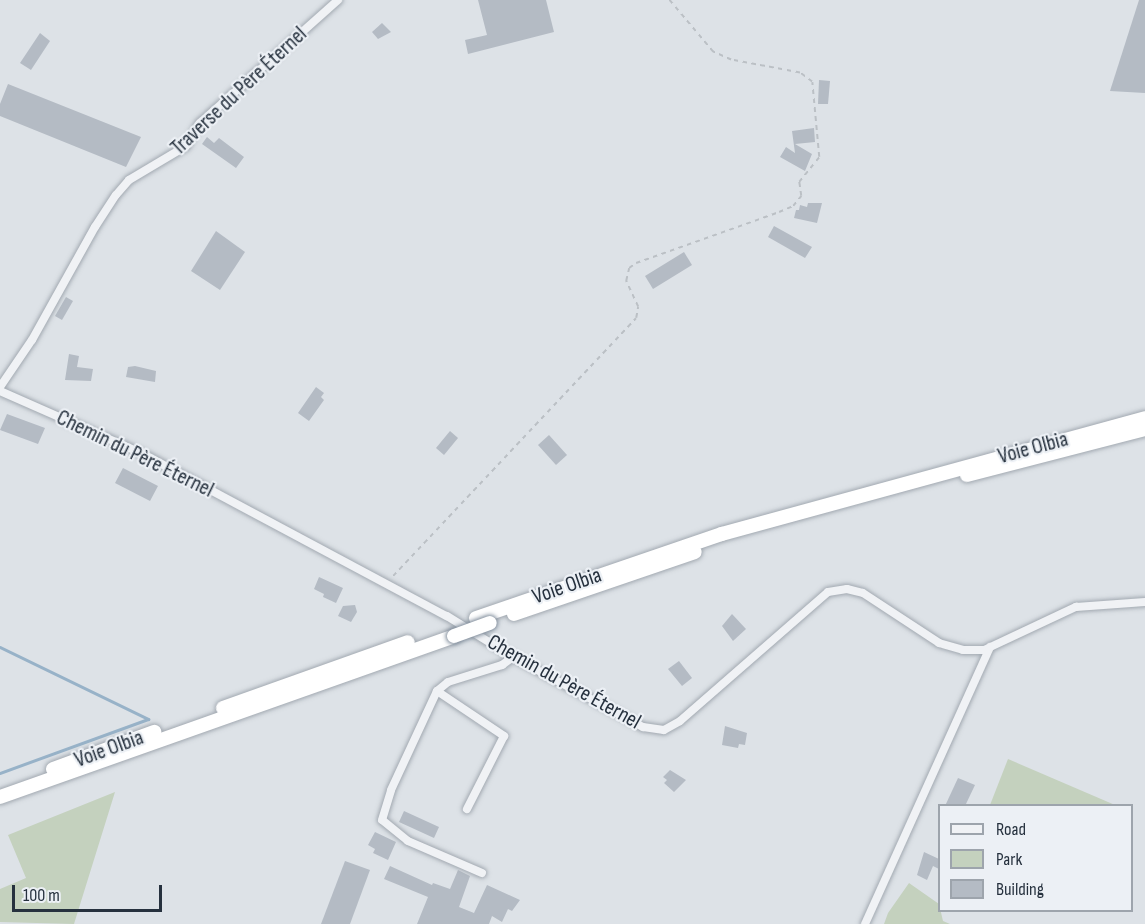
<!DOCTYPE html>
<html>
<head>
<meta charset="utf-8">
<style>
	body { margin:0 }
	#map { position:relative; width:1145px; height:924px; overflow:hidden; background:#dde2e7; font-family:"Sofia Sans Condensed",sans-serif }
	div>[style] { position:absolute }
	[style*='--x'] { left:calc(var(--x)*1px); top:calc(var(--y)*1px); width:calc(var(--w)*1px); rotate:calc(var(--a)*1deg) }
	.green>* { inset:0; background:#c4d1be }
	.stream>* { height:3px; margin:-1.5px; padding:0 1.5px; transform-origin:1.5px; border-radius:1.5px; background:#97b2c8 }
	.building>* { inset:0; background:#b4bbc4 }
	.path>* { height:1.5px; margin-top:-0.75px; transform-origin:0; background:repeating-linear-gradient(90deg,#bbc0c5 0 4.5px,transparent 0 9px) }
	.roads { filter:drop-shadow(0 0 2px #a2a9b1) drop-shadow(0 0 2px #a2a9b1) }
	.minor>* { height:8px; margin:-4px; padding:0 4px; transform-origin:4px; border-radius:4px; background:#f0f2f5 }
	.trunk>* { height:14px; margin:-7px; padding:0 7px; transform-origin:7px; border-radius:7px; background:#fff }
	.bridges { filter:drop-shadow(0 0 2px #84909e) drop-shadow(0 0 2px #84909e) }
	.trunk-bridge>* { height:14px; margin:-7px; padding:0 7px; transform-origin:7px; border-radius:7px; background:#fff }
	span { translate:-50% -50%; white-space:nowrap; text-align:center; line-height:1.15; -webkit-text-stroke:4.5px #ecf0f5; paint-order:stroke }
	.street-label { font-size:22px; color:#26313e }
	.legend { position:absolute; left:938px; top:804px; width:195px; height:108px; box-sizing:border-box; background:#ecf0f5; border:2px solid #9da4ac; margin:0; padding:8px 10px; list-style:none; font-size:18px; color:#26313e }
	.legend li { display:flex; align-items:center; gap:12px; height:30px }
	.legend b { width:30px; border:2px solid #9da4ac }
	.scale { position:absolute; left:12px; top:885px; width:150px; height:27px; box-sizing:border-box; border:3px solid #26313e; border-top:0; padding-left:8px; font-size:18px; line-height:21px; white-space:nowrap; color:#26313e; -webkit-text-stroke:4px #ecf0f5; paint-order:stroke }
</style>
</head>
<body>
<div id="map">
	<div class="green">
		<i style="clip-path:polygon(1008px 759px,1115px 805px,990px 805px)"></i>
		<i style="clip-path:polygon(115px 792px,74px 924px,0 922px,0 889px,26px 878px,8px 835px)"></i>
		<i style="clip-path:polygon(909px 883px,939px 904px,943px 921px,950px 924px,884px 924px,888px 913px)"></i>
	</div>
	<div class="stream">
		<i style="--x:0;--y:647;--w:165;--a:25.9"></i>
		<i style="--x:148;--y:719;--w:158;--a:160"></i>
	</div>
	<div class="building">
		<i style="clip-path:polygon(478px 0,546px 0,554px 32px,468px 54px,465px 40px,487px 35px)"></i>
		<i style="clip-path:polygon(1139px 0,1145px 0,1145px 93px,1110px 91px)"></i>
		<i style="clip-path:polygon(382px 23px,391px 32px,378px 39px,372px 32px)"></i>
		<i style="clip-path:polygon(40px 33px,50px 41px,31px 70px,20px 63px)"></i>
		<i style="clip-path:polygon(819px 80px,830px 81px,828px 104px,818px 104px)"></i>
		<i style="clip-path:polygon(8px 84px,141px 137px,126px 167px,0 116px,0 104px)"></i>
		<i style="clip-path:polygon(814px 128px,815px 142px,795px 144px,812px 154px,805px 171px,780px 157px,786px 147px,795px 153px,792px 131px)"></i>
		<i style="clip-path:polygon(207px 137px,214px 143px,219px 138px,244px 157px,236px 168px,202px 144px)"></i>
		<i style="clip-path:polygon(808px 203px,822px 203px,817px 223px,794px 218px,796px 210px,799px 210px,800px 205px,807px 207px)"></i>
		<i style="clip-path:polygon(774px 226px,812px 247px,805px 258px,768px 237px)"></i>
		<i style="clip-path:polygon(216px 231px,245px 252px,220px 290px,191px 271px)"></i>
		<i style="clip-path:polygon(684px 252px,692px 265px,653px 289px,645px 276px)"></i>
		<i style="clip-path:polygon(66px 297px,73px 301px,62px 320px,55px 316px)"></i>
		<i style="clip-path:polygon(69px 354px,79px 356px,77px 367px,93px 369px,91px 381px,65px 380px)"></i>
		<i style="clip-path:polygon(135px 366px,156px 371px,155px 382px,126px 377px,128px 367px)"></i>
		<i style="clip-path:polygon(316px 387px,324px 393px,321px 397px,324px 400px,309px 421px,298px 413px)"></i>
		<i style="clip-path:polygon(7px 414px,45px 428px,38px 444px,0 430px)"></i>
		<i style="clip-path:polygon(450px 431px,458px 438px,444px 455px,436px 448px)"></i>
		<i style="clip-path:polygon(549px 435px,567px 455px,556px 465px,538px 445px)"></i>
		<i style="clip-path:polygon(123px 468px,158px 486px,150px 501px,115px 483px)"></i>
		<i style="clip-path:polygon(319px 577px,343px 588px,336px 603px,323px 597px,324px 594px,314px 589px)"></i>
		<i style="clip-path:polygon(355px 605px,357px 612px,351px 622px,338px 616px,343px 606px)"></i>
		<i style="clip-path:polygon(732px 614px,746px 629px,733px 641px,722px 626px)"></i>
		<i style="clip-path:polygon(679px 661px,692px 678px,682px 686px,668px 669px)"></i>
		<i style="clip-path:polygon(725px 726px,747px 733px,745px 745px,739px 744px,738px 748px,722px 745px)"></i>
		<i style="clip-path:polygon(670px 770px,686px 780px,674px 792px,664px 783px,667px 780px,663px 777px)"></i>
		<i style="clip-path:polygon(958px 778px,975px 785px,965px 806px,945px 806px)"></i>
		<i style="clip-path:polygon(404px 811px,439px 827px,434px 838px,399px 822px)"></i>
		<i style="clip-path:polygon(375px 832px,396px 842px,388px 860px,373px 853px,375px 849px,368px 845px)"></i>
		<i style="clip-path:polygon(924px 852px,939px 859px,939px 869px,933px 866px,927px 880px,917px 875px)"></i>
		<i style="clip-path:polygon(345px 861px,370px 870px,350px 924px,321px 924px)"></i>
		<i style="clip-path:polygon(390px 866px,432px 885px,433px 883px,450px 889px,458px 870px,470px 876px,459px 907px,474px 913px,487px 885px,520px 900px,512px 911px,508px 909px,502px 922px,492px 916px,489px 924px,417px 924px,428px 897px,384px 879px)"></i>
	</div>
	<div class="path">
		<i style="--x:393;--y:576;--w:354;--a:-46.7"></i>
		<i style="--x:636;--y:318;--w:11;--a:-80"></i>
		<i style="--x:638;--y:307;--w:29;--a:-115"></i>
		<i style="--x:626;--y:281;--w:13;--a:-77"></i>
		<i style="--x:629;--y:268;--w:9;--a:-36"></i>
		<i style="--x:636;--y:263;--w:152;--a:-19.6"></i>
		<i style="--x:779;--y:212;--w:15;--a:-23"></i>
		<i style="--x:793;--y:206;--w:13;--a:-51"></i>
		<i style="--x:801;--y:196;--w:14;--a:-98"></i>
		<i style="--x:799;--y:182;--w:32;--a:-51"></i>
		<i style="--x:819;--y:157;--w:75;--a:-95.3"></i>
		<i style="--x:812;--y:82;--w:15;--a:-143"></i>
		<i style="--x:800;--y:73;--w:70;--a:-169.3"></i>
		<i style="--x:731;--y:60;--w:20;--a:-156"></i>
		<i style="--x:713;--y:52;--w:68;--a:-130.2"></i>
	</div>
	<div class="roads">
		<div class="minor">
			<i style="--x:0;--y:387;--w:57;--a:-55.8"></i>
			<i style="--x:32;--y:340;--w:129;--a:-60.9"></i>
			<i style="--x:95;--y:227;--w:38;--a:-57"></i>
			<i style="--x:116;--y:195;--w:20;--a:-49"></i>
			<i style="--x:129;--y:180;--w:66;--a:-30.8"></i>
			<i style="--x:186;--y:146;--w:27;--a:-59"></i>
			<i style="--x:200;--y:123;--w:185;--a:-41.7"></i>
			<i style="--x:0;--y:391;--w:156;--a:23.8"></i>
			<i style="--x:143;--y:454;--w:344;--a:28.1"></i>
			<i style="--x:447;--y:616;--w:78;--a:31.8"></i>
			<i style="--x:513;--y:657;--w:148;--a:28.3"></i>
			<i style="--x:643;--y:727;--w:21;--a:8"></i>
			<i style="--x:664;--y:730;--w:18;--a:-29"></i>
			<i style="--x:680;--y:721;--w:196;--a:-41.1"></i>
			<i style="--x:828;--y:592;--w:19;--a:-9"></i>
			<i style="--x:847;--y:589;--w:16;--a:14"></i>
			<i style="--x:863;--y:593;--w:91;--a:33.3"></i>
			<i style="--x:939;--y:643;--w:25;--a:16"></i>
			<i style="--x:963;--y:650;--w:21;--a:0"></i>
			<i style="--x:984;--y:650;--w:102;--a:-25.1"></i>
			<i style="--x:1076;--y:607;--w:69;--a:-4.1"></i>
			<i style="--x:437;--y:691;--w:81;--a:33.9"></i>
			<i style="--x:504;--y:736;--w:82;--a:116.9"></i>
			<i style="--x:482;--y:873;--w:81;--a:-156.6"></i>
			<i style="--x:408;--y:841;--w:33;--a:-141"></i>
			<i style="--x:382;--y:820;--w:31;--a:-73"></i>
			<i style="--x:391;--y:790;--w:109;--a:-65.1"></i>
			<i style="--x:437;--y:691;--w:14;--a:-39"></i>
			<i style="--x:448;--y:682;--w:57;--a:-17.5"></i>
			<i style="--x:502;--y:665;--w:14;--a:-36"></i>
			<i style="--x:865;--y:924;--w:304;--a:-65.7"></i>
		</div>
		<div class="trunk">
			<i style="--x:967;--y:475;--w:184;--a:-14.5"></i>
			<i style="--x:514;--y:614;--w:191;--a:-18.9"></i>
			<i style="--x:476;--y:618;--w:260;--a:-18.9"></i>
			<i style="--x:722;--y:534;--w:439;--a:-15.3"></i>
			<i style="--x:223;--y:708;--w:196;--a:-19.6"></i>
			<i style="--x:53;--y:769;--w:108;--a:-20.1"></i>
			<i style="--x:0;--y:797;--w:482;--a:-19.5"></i>
		</div>
	</div>
	<div class="bridges">
		<div class="trunk-bridge">
			<i style="--x:454;--y:636;--w:38;--a:-20"></i>
		</div>
	</div>
	<div class="street-label">
		<span style="left:239px;top:91px;rotate:-43deg">Traverse du Père Éternel</span>
		<span style="left:1033px;top:448px;rotate:-15deg">Voie Olbia</span>
		<span style="left:135px;top:454px;rotate:26deg">Chemin du Père Éternel</span>
		<span style="left:567px;top:586px;rotate:-19deg">Voie Olbia</span>
		<span style="left:564px;top:682px;rotate:29deg">Chemin du Père Éternel</span>
		<span style="left:109px;top:749px;rotate:-20deg">Voie Olbia</span>
	</div>
	<ul class="legend">
	<li><b style="height:8px;background:#f0f2f5"></b>Road</li>
	<li><b style="height:16px;background:#c4d1be"></b>Park</li>
	<li><b style="height:16px;background:#b4bbc4"></b>Building</li>
	</ul>
	<div class="scale">100 m</div>
</div>
</body>
</html>
